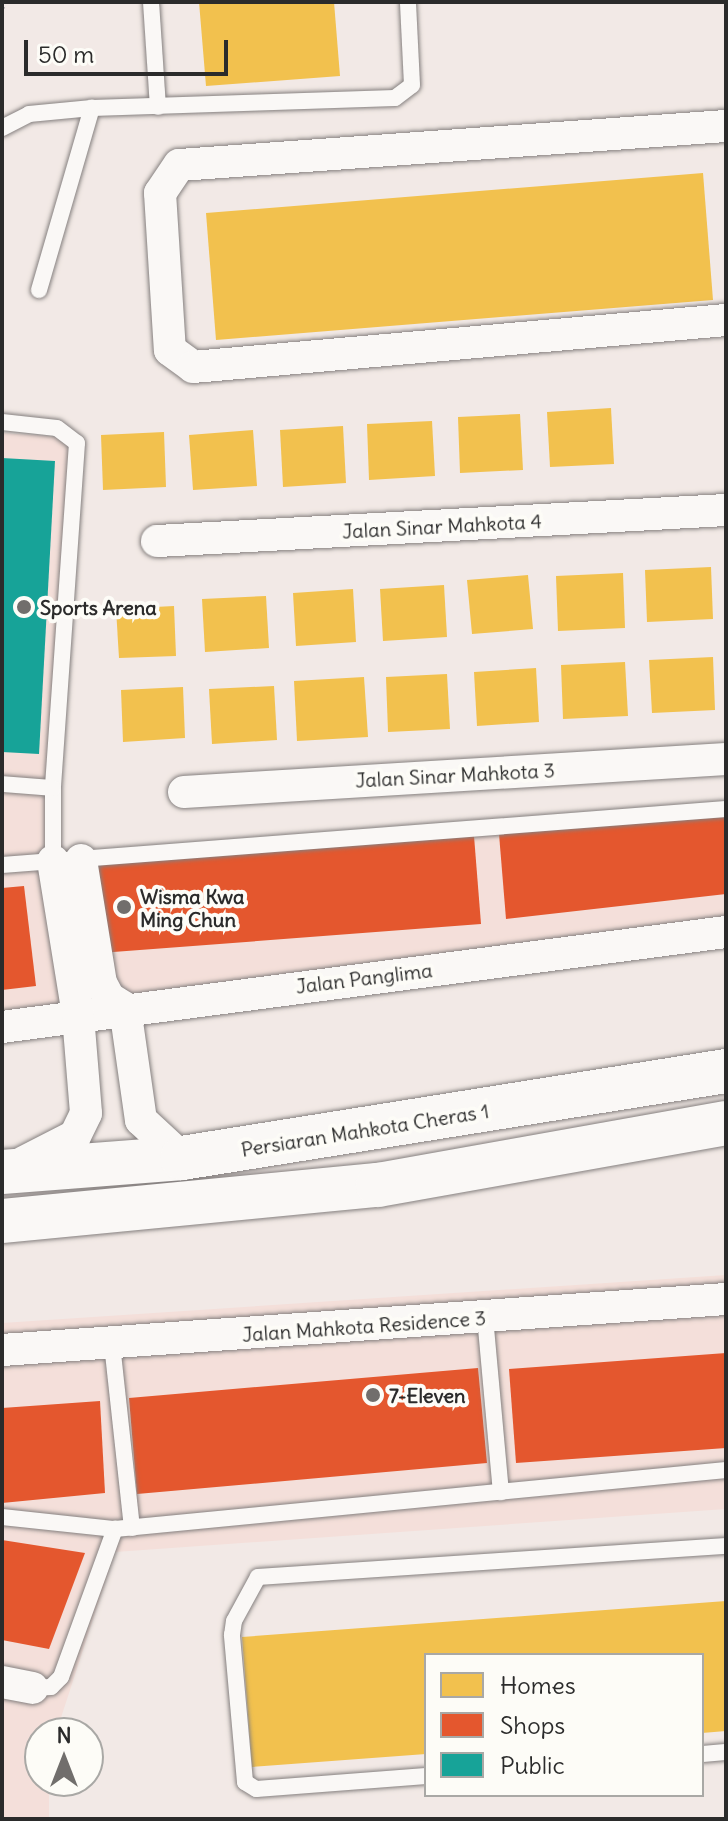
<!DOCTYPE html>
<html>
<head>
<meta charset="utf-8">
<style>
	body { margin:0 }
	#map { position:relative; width:728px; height:1821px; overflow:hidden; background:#f2e9e6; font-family:Delius,sans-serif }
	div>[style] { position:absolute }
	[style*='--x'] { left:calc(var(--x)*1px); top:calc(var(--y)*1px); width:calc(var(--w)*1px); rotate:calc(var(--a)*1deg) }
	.built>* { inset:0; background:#f4dfda }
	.homes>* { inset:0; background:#f2c14e }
	.shops>* { inset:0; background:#e4572e }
	.public>* { inset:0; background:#17a398 }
	.path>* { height:5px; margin-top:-2.5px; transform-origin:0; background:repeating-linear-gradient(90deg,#b3b1b0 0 2px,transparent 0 8px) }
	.roads { filter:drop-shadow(0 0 2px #85807f) drop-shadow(0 0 2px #85807f) }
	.service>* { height:16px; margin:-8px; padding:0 8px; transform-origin:8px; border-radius:8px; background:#faf8f6 }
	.minor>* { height:32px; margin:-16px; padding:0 16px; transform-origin:16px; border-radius:16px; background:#faf8f6 }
	.secondary>* { height:44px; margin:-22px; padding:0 22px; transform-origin:22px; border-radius:22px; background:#faf8f6 }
	.dots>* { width:22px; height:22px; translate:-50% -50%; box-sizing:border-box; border:4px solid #fdfcf7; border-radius:50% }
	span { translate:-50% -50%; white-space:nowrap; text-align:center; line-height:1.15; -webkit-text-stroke:8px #fdfcf7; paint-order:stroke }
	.street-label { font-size:20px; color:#2b2b2b }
	.poi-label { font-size:20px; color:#2b2b2b; font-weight:700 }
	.left { translate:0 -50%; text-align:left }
	.frame { position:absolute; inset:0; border:4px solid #2b2b2b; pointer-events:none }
	.legend { position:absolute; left:424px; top:1653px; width:280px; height:144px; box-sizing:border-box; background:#fdfcf7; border:2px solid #a9a8a5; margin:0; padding:10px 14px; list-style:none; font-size:24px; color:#2b2b2b }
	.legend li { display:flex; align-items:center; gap:16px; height:40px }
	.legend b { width:40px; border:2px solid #a9a8a5 }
	.north { position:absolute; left:24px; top:1717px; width:80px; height:80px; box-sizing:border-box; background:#fdfcf7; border:2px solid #a9a8a5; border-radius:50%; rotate:0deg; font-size:22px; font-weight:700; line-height:32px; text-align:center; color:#2b2b2b }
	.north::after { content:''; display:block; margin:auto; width:28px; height:36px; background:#716e6c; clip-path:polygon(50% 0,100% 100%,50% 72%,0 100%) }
	.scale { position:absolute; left:24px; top:40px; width:204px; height:36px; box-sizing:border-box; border:4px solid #2b2b2b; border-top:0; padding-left:10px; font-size:24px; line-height:28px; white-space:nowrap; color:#2b2b2b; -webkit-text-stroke:6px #fdfcf7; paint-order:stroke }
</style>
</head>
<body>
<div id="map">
	<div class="built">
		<i style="clip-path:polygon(2px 433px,61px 437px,70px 447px,45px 872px,726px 815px,726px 922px,2px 1016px)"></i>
		<i style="clip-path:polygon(726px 1275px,726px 1509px,115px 1552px,56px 1733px,40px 1733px,40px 1781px,49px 1781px,49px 1819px,2px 1819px,2px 1323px)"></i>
	</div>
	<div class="homes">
		<i style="clip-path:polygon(199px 2px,334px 2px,340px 76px,206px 86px)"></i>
		<i style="clip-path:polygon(703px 173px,713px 300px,216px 340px,206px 213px)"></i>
		<i style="clip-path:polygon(611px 408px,614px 464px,550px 467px,547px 412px)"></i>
		<i style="clip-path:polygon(520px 414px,523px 470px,460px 473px,458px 417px)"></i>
		<i style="clip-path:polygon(432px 421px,435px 476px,369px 480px,367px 424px)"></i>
		<i style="clip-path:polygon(343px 426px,346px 483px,283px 487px,280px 430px)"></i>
		<i style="clip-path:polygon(253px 430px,257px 486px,193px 490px,189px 435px)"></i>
		<i style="clip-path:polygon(164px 432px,166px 487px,103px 490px,101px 435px)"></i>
		<i style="clip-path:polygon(711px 567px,713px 619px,647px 622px,645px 570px)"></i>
		<i style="clip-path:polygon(623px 573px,625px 628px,558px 631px,556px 576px)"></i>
		<i style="clip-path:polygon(528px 575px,533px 629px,472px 634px,467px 580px)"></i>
		<i style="clip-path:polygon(444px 585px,447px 637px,383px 641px,380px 589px)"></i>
		<i style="clip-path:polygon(353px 589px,356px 642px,296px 646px,293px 593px)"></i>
		<i style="clip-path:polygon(266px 596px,269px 648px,205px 652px,202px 599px)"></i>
		<i style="clip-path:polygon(174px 606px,176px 656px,119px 658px,116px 609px)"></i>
		<i style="clip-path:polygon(713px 657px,715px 710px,652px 713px,649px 660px)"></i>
		<i style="clip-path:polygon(625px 662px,628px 716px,563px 719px,561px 665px)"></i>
		<i style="clip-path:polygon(536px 668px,539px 722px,477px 726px,474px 672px)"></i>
		<i style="clip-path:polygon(447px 674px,450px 729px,388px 732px,386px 677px)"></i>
		<i style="clip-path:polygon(364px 677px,368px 737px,297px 741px,294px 681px)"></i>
		<i style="clip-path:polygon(274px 686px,277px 740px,212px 744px,209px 689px)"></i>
		<i style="clip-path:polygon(183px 687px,185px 738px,123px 742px,121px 690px)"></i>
		<i style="clip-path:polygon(726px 1601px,726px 1731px,702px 1733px,702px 1655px,426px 1655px,426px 1754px,252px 1767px,242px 1637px)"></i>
	</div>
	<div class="shops">
		<i style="clip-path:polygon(726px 815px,726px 894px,506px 919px,499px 834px)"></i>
		<i style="clip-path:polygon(474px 836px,481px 924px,100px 953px,93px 865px)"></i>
		<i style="clip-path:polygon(24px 886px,36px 986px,2px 990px,2px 888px)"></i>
		<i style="clip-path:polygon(726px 1353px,726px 1448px,516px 1463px,509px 1369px)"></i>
		<i style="clip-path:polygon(478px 1368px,487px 1463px,137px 1494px,129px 1398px)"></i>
		<i style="clip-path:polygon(100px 1401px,105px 1493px,2px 1503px,2px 1408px)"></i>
		<i style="clip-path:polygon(2px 1540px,85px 1553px,49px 1649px,2px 1640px)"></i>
	</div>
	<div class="public">
		<i style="clip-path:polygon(2px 458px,55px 461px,39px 754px,2px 752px)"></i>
	</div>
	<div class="path">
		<i style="--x:2;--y:8;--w:6;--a:-72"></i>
	</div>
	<div class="roads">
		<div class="service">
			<i style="--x:151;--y:2;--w:105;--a:86.2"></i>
			<i style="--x:2;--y:128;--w:30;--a:-27"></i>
			<i style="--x:29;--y:114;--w:63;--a:-5.4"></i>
			<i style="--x:92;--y:108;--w:303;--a:-1.9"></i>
			<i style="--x:395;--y:98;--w:21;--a:-37"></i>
			<i style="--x:412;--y:85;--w:83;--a:-92.8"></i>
			<i style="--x:39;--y:290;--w:190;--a:-73.8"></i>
			<i style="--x:2;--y:422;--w:55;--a:6.2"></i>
			<i style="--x:57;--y:428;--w:25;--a:37"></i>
			<i style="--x:77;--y:443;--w:346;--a:94"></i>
			<i style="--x:53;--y:788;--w:73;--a:90"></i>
			<i style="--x:2;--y:784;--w:51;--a:4.5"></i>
			<i style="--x:2;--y:865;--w:726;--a:-4.42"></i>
			<i style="--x:485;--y:1317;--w:176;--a:84.8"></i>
			<i style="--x:112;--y:1344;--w:185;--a:83.8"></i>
			<i style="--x:2;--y:1517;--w:114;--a:6.1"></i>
			<i style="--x:115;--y:1529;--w:614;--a:-5.52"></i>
			<i style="--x:32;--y:1688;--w:19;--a:-3"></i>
			<i style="--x:51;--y:1687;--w:14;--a:-45"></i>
			<i style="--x:61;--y:1677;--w:158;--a:-70"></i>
			<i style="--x:702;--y:1754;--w:24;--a:-5"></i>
			<i style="--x:426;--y:1776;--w:170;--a:175.6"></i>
			<i style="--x:256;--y:1789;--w:13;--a:-148"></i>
			<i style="--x:245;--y:1782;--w:148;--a:-95.1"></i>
			<i style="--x:232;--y:1635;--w:14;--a:-82"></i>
			<i style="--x:234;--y:1621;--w:50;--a:-61.4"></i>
			<i style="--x:258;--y:1577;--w:469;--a:-3.8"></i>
		</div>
		<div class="minor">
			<i style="--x:726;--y:126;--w:548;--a:175.92"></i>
			<i style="--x:179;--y:165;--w:34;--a:124"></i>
			<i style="--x:160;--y:193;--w:157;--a:86.4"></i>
			<i style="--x:170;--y:350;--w:29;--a:36"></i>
			<i style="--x:193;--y:367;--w:535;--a:-5.04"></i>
			<i style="--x:157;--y:541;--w:570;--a:-3.12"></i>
			<i style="--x:184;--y:792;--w:543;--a:-3.48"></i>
			<i style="--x:81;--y:860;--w:125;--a:80.8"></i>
			<i style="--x:101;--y:983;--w:17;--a:62"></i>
			<i style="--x:109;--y:998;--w:19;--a:32"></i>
			<i style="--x:125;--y:1008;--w:113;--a:81.9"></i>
			<i style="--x:141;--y:1120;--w:56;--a:42.8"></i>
			<i style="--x:2;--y:1027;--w:730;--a:-7.48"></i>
			<i style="--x:24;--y:1162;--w:57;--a:-27"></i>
			<i style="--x:75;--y:1136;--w:25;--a:-64"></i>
			<i style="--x:86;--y:1113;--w:98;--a:-94.7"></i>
			<i style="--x:78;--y:1015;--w:156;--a:-99.2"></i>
			<i style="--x:2;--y:1350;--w:726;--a:-4.03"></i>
			<i style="--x:2;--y:1682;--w:31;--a:11"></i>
		</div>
		<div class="secondary">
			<i style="--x:2;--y:1172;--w:181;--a:-4.4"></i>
			<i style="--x:182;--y:1158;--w:551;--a:-9.09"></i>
			<i style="--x:2;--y:1221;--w:378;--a:-5.5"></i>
			<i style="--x:378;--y:1185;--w:353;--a:-10.1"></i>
		</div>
	</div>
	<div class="dots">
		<i style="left:24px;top:607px;background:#716e6c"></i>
		<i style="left:124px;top:907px;background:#716e6c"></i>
		<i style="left:373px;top:1395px;background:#716e6c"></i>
	</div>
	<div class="street-label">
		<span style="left:442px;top:526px;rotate:-3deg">Jalan Sinar Mahkota 4</span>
		<span style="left:455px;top:775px;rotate:-3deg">Jalan Sinar Mahkota 3</span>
		<span style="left:364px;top:978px;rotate:-7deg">Jalan Panglima</span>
		<span style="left:365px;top:1130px;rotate:-9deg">Persiaran Mahkota Cheras 1</span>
		<span style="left:364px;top:1326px;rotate:-4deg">Jalan Mahkota Residence 3</span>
	</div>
	<div class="poi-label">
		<span class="left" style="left:40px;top:607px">Sports Arena</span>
		<span class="left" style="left:140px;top:908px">Wisma Kwa<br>Ming Chun</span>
		<span class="left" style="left:389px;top:1395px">7-Eleven</span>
	</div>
	<div class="frame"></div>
	<ul class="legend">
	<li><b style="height:22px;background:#f2c14e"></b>Homes</li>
	<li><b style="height:22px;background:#e4572e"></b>Shops</li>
	<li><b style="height:22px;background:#17a398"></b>Public</li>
	</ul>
	<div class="north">N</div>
	<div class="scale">50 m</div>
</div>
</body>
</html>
